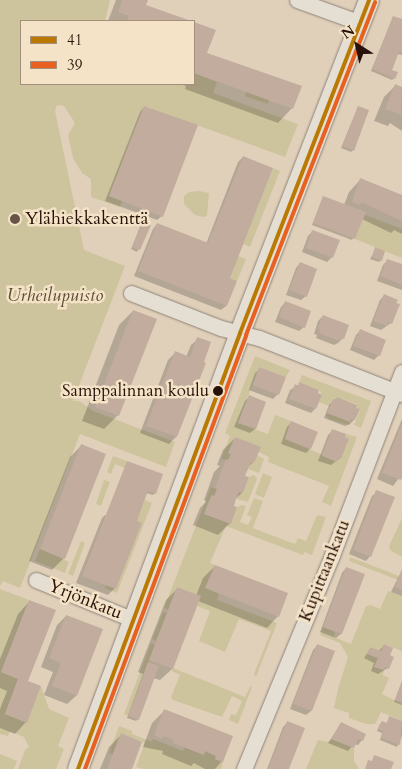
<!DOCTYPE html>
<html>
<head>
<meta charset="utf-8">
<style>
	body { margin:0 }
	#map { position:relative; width:402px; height:769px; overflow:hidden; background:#e0d0ba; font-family:Cardo,serif }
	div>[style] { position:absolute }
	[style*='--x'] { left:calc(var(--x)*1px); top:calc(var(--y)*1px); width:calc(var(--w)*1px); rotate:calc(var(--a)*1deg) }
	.green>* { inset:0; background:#cdc49d }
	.shadow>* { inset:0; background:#0003 }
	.building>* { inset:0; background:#c1ac9d }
	.roads { filter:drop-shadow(0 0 1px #8f8376) drop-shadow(0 0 1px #8f8376) }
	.minor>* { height:15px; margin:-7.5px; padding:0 7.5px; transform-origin:7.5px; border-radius:7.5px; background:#e5ded3 }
	.secondary>* { height:20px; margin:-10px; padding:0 10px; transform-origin:10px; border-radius:10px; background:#e5ded3 }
	.bus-1>* { height:4px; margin:-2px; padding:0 2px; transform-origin:2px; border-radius:2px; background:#b97902 }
	.bus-2>* { height:4px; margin:-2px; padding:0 2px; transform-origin:2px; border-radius:2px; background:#e86121 }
	.dots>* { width:14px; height:14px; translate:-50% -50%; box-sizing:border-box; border:2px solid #f5e3c8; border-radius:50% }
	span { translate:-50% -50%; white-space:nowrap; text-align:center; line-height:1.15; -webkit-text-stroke:5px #f5e3c8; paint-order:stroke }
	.bus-label { font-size:17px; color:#271108 }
	.right { translate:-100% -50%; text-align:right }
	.poi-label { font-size:18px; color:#271108 }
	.left { translate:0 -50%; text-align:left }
	.park-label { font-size:18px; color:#5c4c34; font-style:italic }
	.street-label { font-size:18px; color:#271108 }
	.legend { position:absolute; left:20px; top:20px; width:175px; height:65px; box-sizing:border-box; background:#f5e3c8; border:1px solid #a38f7b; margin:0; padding:6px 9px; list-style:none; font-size:15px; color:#271108 }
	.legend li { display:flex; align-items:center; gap:10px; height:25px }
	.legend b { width:25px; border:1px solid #a38f7b }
	.north { position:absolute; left:332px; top:20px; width:50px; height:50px; -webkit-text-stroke:4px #f5e3c8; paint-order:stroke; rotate:325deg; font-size:14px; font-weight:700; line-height:20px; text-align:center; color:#271108 }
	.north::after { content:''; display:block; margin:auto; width:18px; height:22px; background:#271108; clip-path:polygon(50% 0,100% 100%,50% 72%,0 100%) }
</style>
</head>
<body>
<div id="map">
	<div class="green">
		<i style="clip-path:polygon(0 0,110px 0,105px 21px,21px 21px,21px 84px,194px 84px,194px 73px,217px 82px,213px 93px,298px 124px,285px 157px,144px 106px,109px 196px,122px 201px,120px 207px,91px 197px,91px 179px,82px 173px,73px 158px,68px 135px,75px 123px,64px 106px,57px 105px,55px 111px,84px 250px,125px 266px,73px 401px,79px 401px,93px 411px,175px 442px,166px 467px,80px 434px,20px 588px,3px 581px,0 586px)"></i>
		<i style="clip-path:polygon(246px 92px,269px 100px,268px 104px,245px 96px)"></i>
		<i style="clip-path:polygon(273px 168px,280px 171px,250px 247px,243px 244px)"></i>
		<i style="clip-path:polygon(199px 191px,209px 193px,207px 216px,203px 217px,195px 215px,184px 204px,184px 196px,189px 192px)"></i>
		<i style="clip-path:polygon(365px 215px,402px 229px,402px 258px,355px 239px)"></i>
		<i style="clip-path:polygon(238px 256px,246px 259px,237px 281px,230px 278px)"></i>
		<i style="clip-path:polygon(255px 356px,290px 370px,286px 377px,259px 367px,238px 423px,268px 434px,275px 415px,291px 421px,285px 439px,337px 461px,338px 458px,341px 459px,349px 439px,345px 437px,346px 434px,357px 437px,331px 506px,322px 502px,329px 486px,268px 462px,269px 457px,258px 452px,260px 447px,235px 437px,228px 453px,231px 454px,228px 460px,221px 459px,230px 436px,225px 433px)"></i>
		<i style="clip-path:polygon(302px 375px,371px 401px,361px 428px,354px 425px,360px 410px,356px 408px,357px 404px,337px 397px,336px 400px,333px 399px,330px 406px,319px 402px,322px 395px,319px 390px,299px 382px)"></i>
		<i style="clip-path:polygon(327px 413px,350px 422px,349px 425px,329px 419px,326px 416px)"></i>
		<i style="clip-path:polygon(257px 455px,264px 459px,259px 473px,248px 469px,251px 462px,254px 463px)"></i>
		<i style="clip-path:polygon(113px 456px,127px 461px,125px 468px,115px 464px,111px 474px,107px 472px)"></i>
		<i style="clip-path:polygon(263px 473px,272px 477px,264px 498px,255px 494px)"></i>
		<i style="clip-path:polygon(254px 475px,257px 479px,248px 502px,236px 499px,239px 492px,243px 493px,249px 477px)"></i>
		<i style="clip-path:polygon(104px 480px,110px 482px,101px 506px,96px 504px)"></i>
		<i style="clip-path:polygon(211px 487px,217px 489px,214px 496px,211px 495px,204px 513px,231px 524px,237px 507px,242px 505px,246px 506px,240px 522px,248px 525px,252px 517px,247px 515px,254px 498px,263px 501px,253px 528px,295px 544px,298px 538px,306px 541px,317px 515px,326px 517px,312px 555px,305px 552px,303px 555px,226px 526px,210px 563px,215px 565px,206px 588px,219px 594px,217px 600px,277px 623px,256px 677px,254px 674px,271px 631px,239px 619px,225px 652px,199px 641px,210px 611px,197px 606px,201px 596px,177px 587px,168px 610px,164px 608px)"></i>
		<i style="clip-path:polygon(145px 500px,152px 503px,117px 593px,105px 588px,106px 585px,116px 589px,142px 523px,137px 521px)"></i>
		<i style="clip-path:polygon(402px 518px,402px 557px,390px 550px,389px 546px)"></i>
		<i style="clip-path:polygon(81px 541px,85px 543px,73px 576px,68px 574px)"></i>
		<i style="clip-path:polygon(40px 549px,69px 562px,65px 573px,35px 561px)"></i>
		<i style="clip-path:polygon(350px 557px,399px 576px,398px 580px,349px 561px)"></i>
		<i style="clip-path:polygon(0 589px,29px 600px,1px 672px,18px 679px,5px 714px,27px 722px,41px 686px,49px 709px,69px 718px,58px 746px,64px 749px,56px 769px,18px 769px,25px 750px,29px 747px,24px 737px,10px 731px,8px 736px,0 734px)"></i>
		<i style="clip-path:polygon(388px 591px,402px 596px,402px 651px,384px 644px,381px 651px,370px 647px,368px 654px,378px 658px,375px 667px,384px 670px,383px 675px,389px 678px,382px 694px,402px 704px,402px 721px,381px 712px,375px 724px,366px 724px,349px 718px,349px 713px,334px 708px,339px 685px,348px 657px,340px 643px,320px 635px,323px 627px,335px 632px,334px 637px,351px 644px,366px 606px,371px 605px,380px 609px)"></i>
		<i style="clip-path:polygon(163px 612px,167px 613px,156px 641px,152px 639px)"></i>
		<i style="clip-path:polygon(151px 643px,155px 645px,128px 716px,124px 714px)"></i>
		<i style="clip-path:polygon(173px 668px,245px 697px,250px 687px,252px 687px,238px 724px,229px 720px,231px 714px,236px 715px,242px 701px,232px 696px,222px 717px,173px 700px,171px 697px,180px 675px,172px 671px)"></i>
		<i style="clip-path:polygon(119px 726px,132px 731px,132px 734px,152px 742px,153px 739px,183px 751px,184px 747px,204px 754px,205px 751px,216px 756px,215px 759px,223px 762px,221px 769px,143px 769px,136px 767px,145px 743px,121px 733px,113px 754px,109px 753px)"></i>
		<i style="clip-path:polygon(331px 739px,354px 748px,354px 761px,359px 769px,306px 769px,318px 740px,328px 742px)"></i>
		<i style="clip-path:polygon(0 754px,17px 761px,14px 769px,0 769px)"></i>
	</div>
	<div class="shadow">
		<i style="clip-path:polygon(116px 0,146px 0,141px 12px,147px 6px,188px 21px,108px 21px)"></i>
		<i style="clip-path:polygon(393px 17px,402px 21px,402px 55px,397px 54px,391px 70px,394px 78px,392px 80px,371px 71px)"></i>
		<i style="clip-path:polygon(194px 23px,214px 31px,205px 54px,292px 108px,278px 123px,185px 89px,186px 86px,179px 84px,194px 84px)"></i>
		<i style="clip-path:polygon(395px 86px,402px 88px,402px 131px,390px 123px,388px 126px,374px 121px,384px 97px)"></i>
		<i style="clip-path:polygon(144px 107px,162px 216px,157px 220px,105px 201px,140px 112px)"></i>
		<i style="clip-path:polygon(358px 107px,353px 150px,351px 152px,341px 148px)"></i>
		<i style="clip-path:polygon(243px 157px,226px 306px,221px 310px,134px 276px,153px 229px,157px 224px,206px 244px,238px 162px)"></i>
		<i style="clip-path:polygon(360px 180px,402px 196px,402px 234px,394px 230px,391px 233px,362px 219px,352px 240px,312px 225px,323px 197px,344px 205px,349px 192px)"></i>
		<i style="clip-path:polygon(142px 223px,149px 225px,137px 252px,131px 249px)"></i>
		<i style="clip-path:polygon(313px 231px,332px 257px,327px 262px,302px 252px,308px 236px)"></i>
		<i style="clip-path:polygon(376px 249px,381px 260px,379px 262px,370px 259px)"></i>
		<i style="clip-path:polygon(388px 260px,402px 266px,402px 290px,377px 281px,383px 265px)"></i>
		<i style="clip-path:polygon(300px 263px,306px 296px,301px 300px,286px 295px,296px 268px)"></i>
		<i style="clip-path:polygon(384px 296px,391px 323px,381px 330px,370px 326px,380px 300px)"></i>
		<i style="clip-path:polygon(286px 302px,304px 327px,299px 331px,275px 322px,281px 307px)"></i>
		<i style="clip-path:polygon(133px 311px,118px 415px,104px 429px,82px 421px,119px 325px)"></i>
		<i style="clip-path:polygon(323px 316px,343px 338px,338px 343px,334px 345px,316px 338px,317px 335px,314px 334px,318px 321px)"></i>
		<i style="clip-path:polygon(360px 331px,379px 355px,374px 360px,350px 350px,356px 335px)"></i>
		<i style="clip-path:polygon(198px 339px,176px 437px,169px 444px,140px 433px,168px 360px,175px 353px,186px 357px,191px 345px)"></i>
		<i style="clip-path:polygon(260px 369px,278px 394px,273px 399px,249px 390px,255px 373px)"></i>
		<i style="clip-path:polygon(300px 384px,315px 409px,311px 413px,285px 403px,290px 390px)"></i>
		<i style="clip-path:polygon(249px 397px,265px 403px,255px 429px,250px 433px,234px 427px,245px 401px)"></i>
		<i style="clip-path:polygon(337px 398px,354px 420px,350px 424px,345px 426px,324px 418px,329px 405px)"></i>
		<i style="clip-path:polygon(402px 419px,402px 474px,393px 486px,377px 479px)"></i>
		<i style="clip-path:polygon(291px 423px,310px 449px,306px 453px,281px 444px,287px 427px)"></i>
		<i style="clip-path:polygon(333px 430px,340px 458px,331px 465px,318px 461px,328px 435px)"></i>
		<i style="clip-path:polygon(235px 438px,253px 462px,246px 469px,242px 493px,235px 499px,230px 523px,218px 535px,193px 525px,200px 508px,205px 503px,206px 501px,204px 500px,214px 472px,220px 466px,217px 465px,223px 450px)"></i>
		<i style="clip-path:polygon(82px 445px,64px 558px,52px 570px,29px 561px,70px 457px)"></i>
		<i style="clip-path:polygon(128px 462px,155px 493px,153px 495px,146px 493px,115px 588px,108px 595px,76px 583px,102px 518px,105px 515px,107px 516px)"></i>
		<i style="clip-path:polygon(377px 492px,370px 556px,366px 561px,349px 554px,372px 496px)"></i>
		<i style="clip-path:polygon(215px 566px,278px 616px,267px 628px,198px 601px,172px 669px,160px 680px,153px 678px,138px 719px,136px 721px,127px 718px,143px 674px,138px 672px,166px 600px,178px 588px,196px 596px,203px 578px)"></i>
		<i style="clip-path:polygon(346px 568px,363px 575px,341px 634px,336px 638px,320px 632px,342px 573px)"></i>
		<i style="clip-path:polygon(402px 570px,402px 596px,391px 592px)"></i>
		<i style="clip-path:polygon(29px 602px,26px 722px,15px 734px,0 728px,0 709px,7px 691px,0 688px,0 659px,18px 614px)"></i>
		<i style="clip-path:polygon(66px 616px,76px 696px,67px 704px,44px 695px,53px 672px,41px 667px,57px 625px)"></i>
		<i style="clip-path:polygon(384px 645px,389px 656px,388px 668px,378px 674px,371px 671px,374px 663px,364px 658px,371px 648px,379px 651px)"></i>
		<i style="clip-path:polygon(317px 646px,334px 652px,311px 711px,306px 715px,290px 709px,313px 650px)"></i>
		<i style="clip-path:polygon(402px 681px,402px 705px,394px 702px)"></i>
		<i style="clip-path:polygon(164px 711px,222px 761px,215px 769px,205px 769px,194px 763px,191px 766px,162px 754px,163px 751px,143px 747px,152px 723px)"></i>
		<i style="clip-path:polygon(390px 718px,402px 722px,402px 736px,397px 747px,380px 740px,382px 733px,377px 731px,380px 724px,382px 722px,386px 724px)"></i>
		<i style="clip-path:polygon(287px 723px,288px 769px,267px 769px,283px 727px)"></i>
		<i style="clip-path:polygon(342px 724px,359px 731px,362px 740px,358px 745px,354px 744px,348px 751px,328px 743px)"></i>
		<i style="clip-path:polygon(121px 735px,131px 769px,100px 769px,109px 747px)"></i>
	</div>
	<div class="building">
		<i style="clip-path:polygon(122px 0,148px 0,146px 5px,191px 21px,127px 21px,129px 16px,118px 12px)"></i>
		<i style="clip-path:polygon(393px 16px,402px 19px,402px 53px,399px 52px,392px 70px,398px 72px,395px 79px,372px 69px)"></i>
		<i style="clip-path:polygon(194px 22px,216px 30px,207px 53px,302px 86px,293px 109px,194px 73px)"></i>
		<i style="clip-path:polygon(395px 84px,402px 87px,401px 115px,385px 109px)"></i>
		<i style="clip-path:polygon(144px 106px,198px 125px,163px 217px,109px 196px)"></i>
		<i style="clip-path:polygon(358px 106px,369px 110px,354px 151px,342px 146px)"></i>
		<i style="clip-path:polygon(243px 156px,273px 168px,230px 278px,237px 281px,227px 306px,138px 271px,157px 223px,208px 243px)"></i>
		<i style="clip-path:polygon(360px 178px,402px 195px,402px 221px,361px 202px,360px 205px,352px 202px)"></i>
		<i style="clip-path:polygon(323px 196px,366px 212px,355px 239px,313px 223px)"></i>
		<i style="clip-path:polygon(142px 221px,151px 225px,140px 250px,132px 247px)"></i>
		<i style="clip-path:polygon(312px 230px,340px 240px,333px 258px,306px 248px)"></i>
		<i style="clip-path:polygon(375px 247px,385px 251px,382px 261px,372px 257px)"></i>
		<i style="clip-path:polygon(387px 259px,402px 264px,402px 285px,380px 276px)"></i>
		<i style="clip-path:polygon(300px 262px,317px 269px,307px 297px,289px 290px)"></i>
		<i style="clip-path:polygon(384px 294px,398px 300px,396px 303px,400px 304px,392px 324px,388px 322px,387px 326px,373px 321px)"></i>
		<i style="clip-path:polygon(285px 301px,311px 311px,305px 328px,279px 317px)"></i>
		<i style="clip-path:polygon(133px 310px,157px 319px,119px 416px,95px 407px)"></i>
		<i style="clip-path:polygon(323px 315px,349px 325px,344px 339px,340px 338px,339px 341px,319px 333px,320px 330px,317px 329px)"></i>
		<i style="clip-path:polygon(360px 329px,386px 340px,380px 356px,353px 346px)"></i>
		<i style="clip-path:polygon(197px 337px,211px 342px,204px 362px,206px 363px,177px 437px,146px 426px,175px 351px,190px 357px)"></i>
		<i style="clip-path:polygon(259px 367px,286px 377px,279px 395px,253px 385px)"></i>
		<i style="clip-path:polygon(299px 382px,319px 390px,318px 393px,322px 395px,316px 409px,289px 399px,295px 384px,298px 386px)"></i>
		<i style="clip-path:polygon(249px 395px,266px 402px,256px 429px,238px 423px)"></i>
		<i style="clip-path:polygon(337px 397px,357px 405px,356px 408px,360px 409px,355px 420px,351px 419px,350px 422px,327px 413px,333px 399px,336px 400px)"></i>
		<i style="clip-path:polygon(291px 421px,318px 432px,311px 449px,285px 439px)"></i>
		<i style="clip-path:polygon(402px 423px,402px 477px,401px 480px,382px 473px)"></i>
		<i style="clip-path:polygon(332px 429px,346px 434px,345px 437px,349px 439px,341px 459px,338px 458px,337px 462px,322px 456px)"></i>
		<i style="clip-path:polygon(235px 437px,261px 447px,254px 463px,251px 462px,245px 476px,249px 477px,243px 493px,239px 492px,236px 499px,234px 506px,237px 507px,231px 524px,204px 514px,212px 495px,214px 496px,217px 489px,215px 488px,226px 459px,228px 460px,231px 454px,228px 453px)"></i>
		<i style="clip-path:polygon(81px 444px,106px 454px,65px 559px,40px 549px)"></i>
		<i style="clip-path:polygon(127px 461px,163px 474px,156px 494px,148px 491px,137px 521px,142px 523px,116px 589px,82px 576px)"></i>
		<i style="clip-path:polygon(376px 490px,395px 497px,371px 557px,353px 550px)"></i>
		<i style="clip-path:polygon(215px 565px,288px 593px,279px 617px,205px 588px)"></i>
		<i style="clip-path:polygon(346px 567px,365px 574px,342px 634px,323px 627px)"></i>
		<i style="clip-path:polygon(402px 569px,402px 590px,395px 587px)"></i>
		<i style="clip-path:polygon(177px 587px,201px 596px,173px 669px,149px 660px)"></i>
		<i style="clip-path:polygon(29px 600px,56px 610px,28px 681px,41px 686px,27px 723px,5px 714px,18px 679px,1px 672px)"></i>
		<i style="clip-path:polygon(66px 615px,103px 629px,77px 696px,52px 686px,61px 663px,49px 658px)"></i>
		<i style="clip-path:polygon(317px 644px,335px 651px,312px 711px,293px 704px)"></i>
		<i style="clip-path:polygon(384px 644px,393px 648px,390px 655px,394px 657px,389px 669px,385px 667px,384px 670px,374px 667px,378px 658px,367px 654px,370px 647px,381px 651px)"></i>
		<i style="clip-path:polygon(148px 662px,159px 666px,139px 720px,128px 716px)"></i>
		<i style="clip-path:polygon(402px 682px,402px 702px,395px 700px)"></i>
		<i style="clip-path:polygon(164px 709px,233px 736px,223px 762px,215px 759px,216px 756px,205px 751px,204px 755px,173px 743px,174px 740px,164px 736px,162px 739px,154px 735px)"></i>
		<i style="clip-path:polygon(389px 716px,402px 721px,400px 745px,381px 738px,383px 731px,378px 729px,382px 721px,387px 723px)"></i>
		<i style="clip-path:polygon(287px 721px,305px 728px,289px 769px,268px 769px)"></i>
		<i style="clip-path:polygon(341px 722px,366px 734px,363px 741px,358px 739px,354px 748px,331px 739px)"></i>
		<i style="clip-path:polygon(121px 733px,142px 742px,132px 769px,107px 769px)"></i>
		<i style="clip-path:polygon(374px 755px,394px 762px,391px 769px,365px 769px,368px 760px,372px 761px)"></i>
	</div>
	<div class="roads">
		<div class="minor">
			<i style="--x:297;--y:0;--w:68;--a:19.8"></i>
			<i style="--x:131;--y:293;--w:97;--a:21.3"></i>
			<i style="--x:221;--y:328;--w:39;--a:15"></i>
			<i style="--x:259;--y:338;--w:154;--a:21.4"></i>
			<i style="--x:36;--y:580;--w:106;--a:22.2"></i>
			<i style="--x:244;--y:769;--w:231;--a:-67.6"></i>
			<i style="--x:332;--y:555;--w:196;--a:-69.1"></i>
		</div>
		<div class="secondary">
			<i style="--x:78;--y:769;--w:465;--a:-69.6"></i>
			<i style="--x:240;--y:333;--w:357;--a:-68.8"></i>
		</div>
	</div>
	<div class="bus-1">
		<i style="--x:78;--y:769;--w:465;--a:-69.6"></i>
		<i style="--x:240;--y:333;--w:357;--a:-68.8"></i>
	</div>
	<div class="bus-2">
		<i style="--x:85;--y:769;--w:463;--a:-69.6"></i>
		<i style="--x:246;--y:335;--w:357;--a:-68.8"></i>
	</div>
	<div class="dots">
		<i style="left:15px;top:219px;background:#685446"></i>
		<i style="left:218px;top:391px;background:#271108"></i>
	</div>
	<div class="bus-label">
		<span class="right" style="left:209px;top:391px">Samppalinnan koulu</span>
	</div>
	<div class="poi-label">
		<span class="left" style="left:25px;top:219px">Ylähiekkakenttä</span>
	</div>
	<div class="park-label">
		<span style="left:55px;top:296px">Urheilupuisto</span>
	</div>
	<div class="street-label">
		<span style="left:325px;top:571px;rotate:-68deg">Kupittaankatu</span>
		<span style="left:85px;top:600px;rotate:22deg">Yrjönkatu</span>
	</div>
	<ul class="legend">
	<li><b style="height:6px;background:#b97902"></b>41</li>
	<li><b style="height:6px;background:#e86121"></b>39</li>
	</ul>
	<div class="north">N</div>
</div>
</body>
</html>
